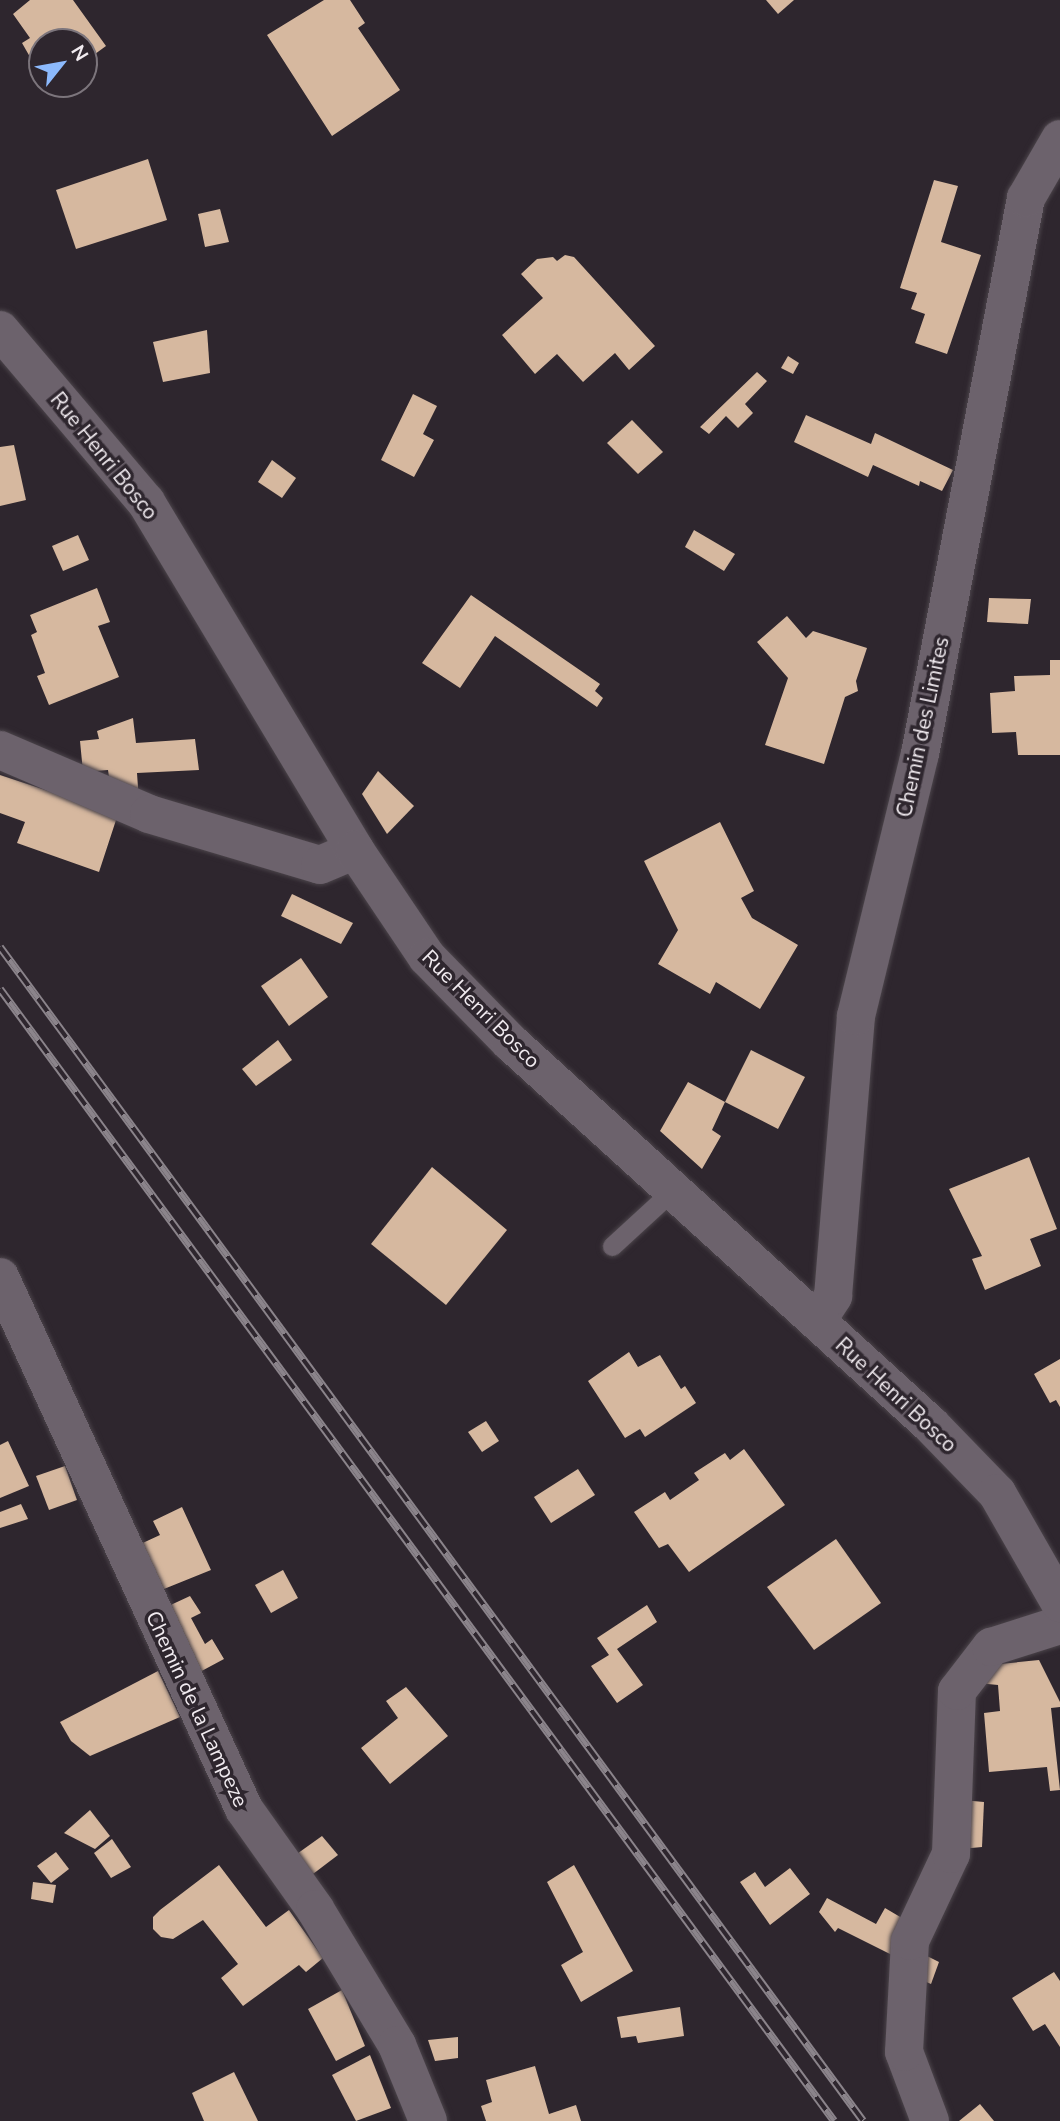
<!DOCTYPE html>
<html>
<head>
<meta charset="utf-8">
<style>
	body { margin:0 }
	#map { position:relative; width:1060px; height:2121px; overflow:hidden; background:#2e262e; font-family:"Nunito Sans",sans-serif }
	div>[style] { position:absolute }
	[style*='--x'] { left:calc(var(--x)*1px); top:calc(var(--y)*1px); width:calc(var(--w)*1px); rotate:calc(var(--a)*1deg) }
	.building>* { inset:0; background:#d6b89f }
	.roads { filter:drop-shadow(0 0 2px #4b444a) drop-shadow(0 0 2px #4b444a) }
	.service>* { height:19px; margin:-9.5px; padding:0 9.5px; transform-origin:9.5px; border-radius:9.5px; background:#6c626c }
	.minor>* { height:38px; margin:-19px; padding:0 19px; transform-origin:19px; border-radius:19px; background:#6c626c }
	.tertiary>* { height:38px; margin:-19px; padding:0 19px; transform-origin:19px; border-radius:19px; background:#6c626c }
	.rail>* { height:8px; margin-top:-4px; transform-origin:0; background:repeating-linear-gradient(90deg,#2e262e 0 16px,#8b848b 0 32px); box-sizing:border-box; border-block:2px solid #8b848b }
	span { translate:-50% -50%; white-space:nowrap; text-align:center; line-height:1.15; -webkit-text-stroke:7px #2e262e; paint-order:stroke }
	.street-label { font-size:21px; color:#f1ebf0 }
	.north { position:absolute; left:28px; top:28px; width:70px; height:70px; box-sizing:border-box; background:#2e262e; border:2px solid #7c757c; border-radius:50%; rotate:59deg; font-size:19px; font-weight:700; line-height:28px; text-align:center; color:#f1ebf0 }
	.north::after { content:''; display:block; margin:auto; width:24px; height:32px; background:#8cb9fc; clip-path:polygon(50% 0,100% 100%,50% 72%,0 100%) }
</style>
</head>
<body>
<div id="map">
	<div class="building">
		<i style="clip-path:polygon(30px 0,73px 0,106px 46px,84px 62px,84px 42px,42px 42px,42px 78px,22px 43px,30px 38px,13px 14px)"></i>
		<i style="clip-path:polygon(324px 0,350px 0,365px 23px,358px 28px,400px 90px,332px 136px,267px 35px)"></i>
		<i style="clip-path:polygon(766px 0,794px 0,778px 14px)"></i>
		<i style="clip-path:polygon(148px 159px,167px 220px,76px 249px,56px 190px)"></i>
		<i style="clip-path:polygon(934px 180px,958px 186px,941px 242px,981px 255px,947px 354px,915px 343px,925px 314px,911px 309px,917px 293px,900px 288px)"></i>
		<i style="clip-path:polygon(220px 209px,229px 242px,205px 247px,198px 214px)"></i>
		<i style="clip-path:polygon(565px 255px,574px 257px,655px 346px,629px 370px,615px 353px,583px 382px,557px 354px,535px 374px,502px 335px,543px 298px,521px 274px,537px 259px,553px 257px,557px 261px)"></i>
		<i style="clip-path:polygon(207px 330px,210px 373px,163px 382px,153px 342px)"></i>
		<i style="clip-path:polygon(788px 356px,799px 363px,793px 374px,781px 368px)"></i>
		<i style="clip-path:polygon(757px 372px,767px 381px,745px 404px,753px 413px,738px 428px,726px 416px,709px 434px,700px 427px)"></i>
		<i style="clip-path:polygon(413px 394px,437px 406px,423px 434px,434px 440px,414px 477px,381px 460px)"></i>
		<i style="clip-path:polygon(806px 415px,871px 444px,875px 433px,953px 470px,942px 491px,920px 481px,919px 486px,873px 465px,868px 477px,794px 442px)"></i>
		<i style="clip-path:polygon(632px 420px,663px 452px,638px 474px,607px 443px)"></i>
		<i style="clip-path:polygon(14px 445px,26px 500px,0 506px,0 447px)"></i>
		<i style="clip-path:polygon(272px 460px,296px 478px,282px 498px,258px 482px)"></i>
		<i style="clip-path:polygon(694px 530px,735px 554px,724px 571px,685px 547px)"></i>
		<i style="clip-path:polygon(78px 535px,89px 560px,63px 571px,52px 546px)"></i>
		<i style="clip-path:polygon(97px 588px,110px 622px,98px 626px,119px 677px,49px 705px,37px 676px,45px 673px,31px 635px,37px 632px,30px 615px)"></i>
		<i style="clip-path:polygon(471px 595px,600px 684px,595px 691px,603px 698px,597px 707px,495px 636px,460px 688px,422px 663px)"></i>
		<i style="clip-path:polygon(989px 598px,1031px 599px,1028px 624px,987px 622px)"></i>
		<i style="clip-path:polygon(787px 616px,806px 638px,813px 631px,867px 648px,856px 681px,858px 691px,845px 697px,824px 764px,765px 745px,788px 678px,757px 642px)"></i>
		<i style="clip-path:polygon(1050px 660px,1060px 660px,1060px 755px,1018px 755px,1016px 732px,992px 733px,990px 693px,1015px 691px,1014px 676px,1050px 675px)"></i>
		<i style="clip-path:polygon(133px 718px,136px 743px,195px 739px,199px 770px,137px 773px,139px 802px,111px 792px,108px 770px,83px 772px,80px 741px,99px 739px,97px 731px)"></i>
		<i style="clip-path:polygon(378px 771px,414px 806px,387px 834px,362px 794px)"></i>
		<i style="clip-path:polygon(0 775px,118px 814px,99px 872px,17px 843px,25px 822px,0 813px)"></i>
		<i style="clip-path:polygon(720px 822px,754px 891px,741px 898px,752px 918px,798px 945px,760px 1009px,716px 982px,710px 994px,658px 964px,678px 930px,644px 861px)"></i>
		<i style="clip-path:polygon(292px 894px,353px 923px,341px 944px,281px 916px)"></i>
		<i style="clip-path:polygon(301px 958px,328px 997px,289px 1026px,261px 986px)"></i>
		<i style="clip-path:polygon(278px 1040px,292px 1060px,256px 1086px,242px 1069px)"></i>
		<i style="clip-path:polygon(751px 1050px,805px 1077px,778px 1129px,725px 1102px,712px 1130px,721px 1136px,702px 1169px,660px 1131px,688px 1082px,725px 1102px)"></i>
		<i style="clip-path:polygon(1029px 1157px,1057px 1229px,1030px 1239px,1041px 1266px,985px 1290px,972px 1259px,982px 1256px,949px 1189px)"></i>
		<i style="clip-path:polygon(432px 1167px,507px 1230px,446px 1305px,371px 1244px)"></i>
		<i style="clip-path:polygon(629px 1352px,638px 1367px,660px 1355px,681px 1389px,685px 1386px,696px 1403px,645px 1437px,640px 1429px,625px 1438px,588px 1381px)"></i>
		<i style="clip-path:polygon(1060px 1359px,1060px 1407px,1056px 1400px,1050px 1403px,1034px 1374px)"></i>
		<i style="clip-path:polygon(486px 1421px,499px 1441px,482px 1452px,468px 1432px)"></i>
		<i style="clip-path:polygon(8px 1441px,29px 1486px,0 1498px,0 1445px)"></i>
		<i style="clip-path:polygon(744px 1449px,785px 1505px,689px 1572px,668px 1544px,659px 1548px,634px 1512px,665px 1492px,670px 1500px,699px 1480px,694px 1473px,725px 1453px,730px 1460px)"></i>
		<i style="clip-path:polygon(65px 1466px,77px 1500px,49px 1510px,36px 1476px)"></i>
		<i style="clip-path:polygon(578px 1469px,595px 1495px,551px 1523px,534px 1497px)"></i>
		<i style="clip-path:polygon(21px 1504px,28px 1519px,0 1528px,0 1512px)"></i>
		<i style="clip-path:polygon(182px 1507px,211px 1570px,154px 1593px,134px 1547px,160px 1535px,153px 1521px)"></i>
		<i style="clip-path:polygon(836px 1539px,881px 1603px,814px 1650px,767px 1587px)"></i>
		<i style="clip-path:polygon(283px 1570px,298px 1598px,271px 1613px,255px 1585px)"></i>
		<i style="clip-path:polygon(190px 1596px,201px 1613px,191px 1618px,205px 1644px,212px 1639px,224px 1659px,196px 1674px,162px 1609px)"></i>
		<i style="clip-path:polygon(647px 1605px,657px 1622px,617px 1649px,643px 1685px,617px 1703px,591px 1666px,609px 1655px,597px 1638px)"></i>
		<i style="clip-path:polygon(1039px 1660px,1060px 1702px,1060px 1707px,1051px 1708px,1060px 1790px,1050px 1791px,1047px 1767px,989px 1772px,984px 1713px,1000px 1711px,998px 1685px,978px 1683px,990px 1665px)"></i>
		<i style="clip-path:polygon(158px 1671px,180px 1717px,90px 1756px,71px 1741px,60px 1722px)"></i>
		<i style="clip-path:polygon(406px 1687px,448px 1736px,390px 1784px,361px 1748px,398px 1718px,386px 1701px)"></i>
		<i style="clip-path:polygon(962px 1800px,984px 1802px,982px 1847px,961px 1849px)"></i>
		<i style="clip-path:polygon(90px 1810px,110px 1836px,95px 1849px,64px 1833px)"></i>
		<i style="clip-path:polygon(322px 1836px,338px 1855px,309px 1877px,294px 1856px)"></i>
		<i style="clip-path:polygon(112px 1839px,131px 1867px,111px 1878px,94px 1853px)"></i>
		<i style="clip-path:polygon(56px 1852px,69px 1869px,51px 1883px,37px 1866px)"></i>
		<i style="clip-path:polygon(219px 1865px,266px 1927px,289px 1910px,323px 1958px,306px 1972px,299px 1965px,243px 2006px,221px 1978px,238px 1964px,203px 1920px,173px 1939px,161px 1937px,153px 1929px,153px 1917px,160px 1910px)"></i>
		<i style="clip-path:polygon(574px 1865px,633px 1971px,581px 2002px,561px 1965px,583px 1952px,547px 1882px)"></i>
		<i style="clip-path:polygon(790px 1868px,810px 1894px,770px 1925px,740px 1882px,755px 1872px,765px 1887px)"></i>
		<i style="clip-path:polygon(33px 1882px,56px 1885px,53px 1903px,31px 1899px)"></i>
		<i style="clip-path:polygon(827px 1898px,876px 1924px,885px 1908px,907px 1921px,892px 1955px,838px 1928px,835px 1932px,819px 1912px)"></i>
		<i style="clip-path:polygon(925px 1955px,939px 1962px,931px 1984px,917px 1978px)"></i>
		<i style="clip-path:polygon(1054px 1972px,1060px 1981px,1060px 2047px,1045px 2024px,1033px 2031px,1012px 1998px)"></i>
		<i style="clip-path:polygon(342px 1990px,365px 2046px,336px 2061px,308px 2009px)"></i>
		<i style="clip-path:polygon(680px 2007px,684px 2036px,638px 2043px,636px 2036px,621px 2038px,617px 2017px)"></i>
		<i style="clip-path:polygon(458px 2037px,458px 2058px,435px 2061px,428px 2040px)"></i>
		<i style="clip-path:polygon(370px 2055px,391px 2108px,356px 2121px,332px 2075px)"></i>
		<i style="clip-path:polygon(535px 2066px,549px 2114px,576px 2105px,581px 2121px,486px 2121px,481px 2106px,492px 2102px,486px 2080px)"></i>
		<i style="clip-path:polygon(234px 2072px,258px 2121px,204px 2121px,192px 2093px)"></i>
		<i style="clip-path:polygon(980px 2104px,994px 2121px,959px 2121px)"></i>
	</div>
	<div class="roads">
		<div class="service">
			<i style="--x:612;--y:1246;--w:83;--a:-42.6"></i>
		</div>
		<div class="minor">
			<i style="--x:0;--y:750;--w:162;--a:23.2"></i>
			<i style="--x:149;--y:814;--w:178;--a:16.6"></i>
			<i style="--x:320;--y:865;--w:38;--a:-23"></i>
			<i style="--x:0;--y:1277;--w:585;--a:65.36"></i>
			<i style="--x:244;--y:1809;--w:123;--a:54.6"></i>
			<i style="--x:315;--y:1909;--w:159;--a:58.9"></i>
			<i style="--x:397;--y:2045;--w:82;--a:67.8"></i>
			<i style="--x:817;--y:1321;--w:30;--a:-57"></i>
			<i style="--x:833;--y:1296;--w:281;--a:-85.3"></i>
			<i style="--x:856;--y:1016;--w:270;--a:-76.3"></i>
			<i style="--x:920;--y:754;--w:566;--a:-79.21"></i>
			<i style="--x:1026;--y:198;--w:68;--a:-60"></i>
			<i style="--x:930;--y:2121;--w:74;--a:-110.6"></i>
			<i style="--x:904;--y:2052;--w:111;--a:-86.9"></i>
			<i style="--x:910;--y:1941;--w:96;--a:-64.8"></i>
			<i style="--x:951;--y:1854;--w:163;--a:-87.9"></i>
			<i style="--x:957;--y:1691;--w:56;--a:-52.3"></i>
			<i style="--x:991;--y:1647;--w:72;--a:-17.7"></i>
		</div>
		<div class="tertiary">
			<i style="--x:0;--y:330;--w:226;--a:49.7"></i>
			<i style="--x:146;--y:502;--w:406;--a:59"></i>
			<i style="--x:355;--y:850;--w:129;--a:56.1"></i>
			<i style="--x:427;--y:957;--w:119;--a:45.7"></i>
			<i style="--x:510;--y:1042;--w:569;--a:42.29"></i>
			<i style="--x:931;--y:1425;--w:95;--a:45.9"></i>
			<i style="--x:997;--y:1493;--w:127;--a:60.2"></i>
		</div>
	</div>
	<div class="rail">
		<i style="--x:0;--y:947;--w:1457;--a:53.68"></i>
		<i style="--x:0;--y:989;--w:1406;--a:53.62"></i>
	</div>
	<div class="street-label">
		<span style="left:104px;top:456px;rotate:51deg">Rue Henri Bosco</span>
		<span style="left:923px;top:727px;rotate:-78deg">Chemin des Limites</span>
		<span style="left:481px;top:1009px;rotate:45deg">Rue Henri Bosco</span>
		<span style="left:896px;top:1395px;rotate:43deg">Rue Henri Bosco</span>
		<span style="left:197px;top:1709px;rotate:65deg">Chemin de la Lampeze</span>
	</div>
	<div class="north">N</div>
</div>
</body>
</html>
